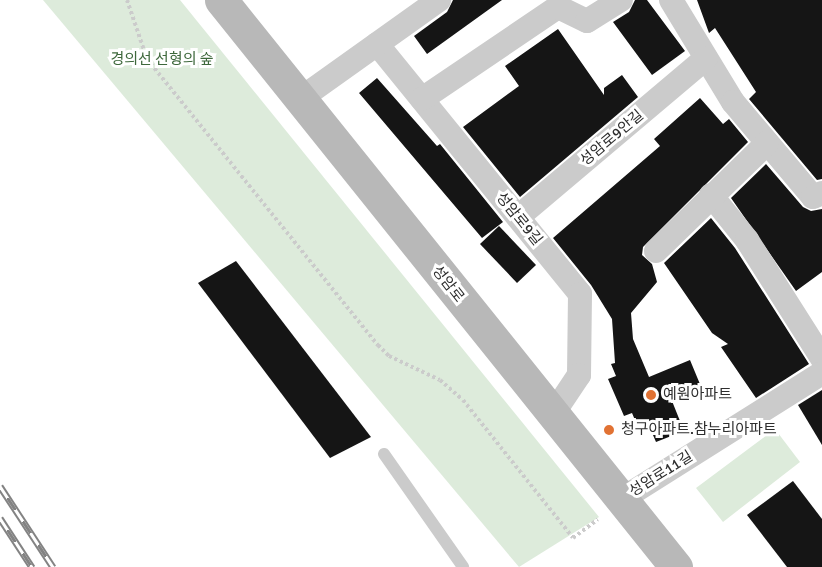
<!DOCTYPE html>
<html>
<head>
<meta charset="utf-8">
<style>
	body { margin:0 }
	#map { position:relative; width:822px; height:567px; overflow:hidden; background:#fff; font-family:Signika,"Noto Sans KR",sans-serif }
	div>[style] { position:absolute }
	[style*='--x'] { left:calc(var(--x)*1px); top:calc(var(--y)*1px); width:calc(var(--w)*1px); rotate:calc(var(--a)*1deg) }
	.green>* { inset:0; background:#ddebdb }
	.building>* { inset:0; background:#151515 }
	.path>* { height:4px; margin-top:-2px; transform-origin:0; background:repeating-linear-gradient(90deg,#cbcbcb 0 3px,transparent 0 6px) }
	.service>* { height:12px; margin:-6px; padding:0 6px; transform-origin:6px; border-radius:6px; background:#cbcbcb }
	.minor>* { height:24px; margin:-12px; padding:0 12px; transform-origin:12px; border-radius:12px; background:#cbcbcb }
	.secondary>* { height:33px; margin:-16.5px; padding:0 16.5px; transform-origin:16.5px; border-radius:16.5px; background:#b8b8b8 }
	.rail>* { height:7px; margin-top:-3.5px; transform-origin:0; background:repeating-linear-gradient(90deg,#fff 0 14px,#838383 0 28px); box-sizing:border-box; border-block:2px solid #838383 }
	.dots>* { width:16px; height:16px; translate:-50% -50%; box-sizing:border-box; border:3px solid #fff; border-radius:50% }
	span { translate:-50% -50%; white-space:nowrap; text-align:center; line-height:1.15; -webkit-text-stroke:6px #fff; paint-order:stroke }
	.park-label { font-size:15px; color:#3e683c }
	.street-label { font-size:15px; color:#2e2e2e }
	.poi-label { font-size:15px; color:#2e2e2e }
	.left { translate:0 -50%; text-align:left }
</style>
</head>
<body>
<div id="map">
	<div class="green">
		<i style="clip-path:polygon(43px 0,180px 0,599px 517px,519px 567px)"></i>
		<i style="clip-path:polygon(775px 429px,800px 462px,723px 522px,696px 488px)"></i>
	</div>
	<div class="building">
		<i style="clip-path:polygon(453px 0,502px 0,427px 54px,414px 36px,447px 12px)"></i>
		<i style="clip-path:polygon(635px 0,647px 0,685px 51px,652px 75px,613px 22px,629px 12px)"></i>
		<i style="clip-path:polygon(697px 0,822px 0,822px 179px,817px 180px,749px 99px,756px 92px,715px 28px,709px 33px)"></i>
		<i style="clip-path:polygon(558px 29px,604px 95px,604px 88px,622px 75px,638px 97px,520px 197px,463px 127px,519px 86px,505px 66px)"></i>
		<i style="clip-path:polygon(377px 78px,437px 146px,440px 144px,503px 222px,482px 238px,359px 93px)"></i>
		<i style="clip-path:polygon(700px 98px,723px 124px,729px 119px,748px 142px,643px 247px,642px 255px,652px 264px,657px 282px,631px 313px,633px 339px,649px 377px,690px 360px,702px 389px,672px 401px,684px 431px,656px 442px,650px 428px,640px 432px,632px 413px,624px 416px,608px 379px,616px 376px,611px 364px,615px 363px,612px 319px,591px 285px,553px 238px,660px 146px,654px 139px)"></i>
		<i style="clip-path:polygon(766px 164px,803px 207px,811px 211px,822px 209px,822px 272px,796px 291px,731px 198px)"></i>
		<i style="clip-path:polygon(711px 218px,735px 248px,809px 364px,756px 398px,721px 347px,728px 344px,712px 333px,664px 263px)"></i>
		<i style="clip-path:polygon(499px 226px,536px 265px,517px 283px,480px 244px)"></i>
		<i style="clip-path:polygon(236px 261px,371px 437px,330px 458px,198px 283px)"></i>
		<i style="clip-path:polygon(822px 390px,822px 445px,798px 405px)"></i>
		<i style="clip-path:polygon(793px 481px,822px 519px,822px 567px,787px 567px,747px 515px)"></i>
	</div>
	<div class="path">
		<i style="--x:127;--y:0;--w:62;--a:71.3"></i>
		<i style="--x:147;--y:59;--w:368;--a:51.1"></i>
		<i style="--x:378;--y:345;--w:16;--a:45"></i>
		<i style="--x:389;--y:356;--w:56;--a:25.2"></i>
		<i style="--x:440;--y:380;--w:30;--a:41"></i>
		<i style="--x:463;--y:400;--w:176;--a:51.4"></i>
		<i style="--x:573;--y:538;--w:31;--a:-37"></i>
	</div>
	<div class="service">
		<i style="--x:384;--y:454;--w:138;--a:55"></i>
	</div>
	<div class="minor">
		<i style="--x:671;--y:0;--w:119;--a:58.7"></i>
		<i style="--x:733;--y:102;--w:124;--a:49.9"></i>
		<i style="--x:813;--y:197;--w:10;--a:-24"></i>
		<i style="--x:377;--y:44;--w:322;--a:50.9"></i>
		<i style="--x:580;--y:294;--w:81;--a:90.7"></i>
		<i style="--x:579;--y:375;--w:47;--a:123.7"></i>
		<i style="--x:300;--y:99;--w:171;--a:-35.5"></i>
		<i style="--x:422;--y:99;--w:164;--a:-34.1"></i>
		<i style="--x:558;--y:7;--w:32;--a:26"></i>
		<i style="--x:587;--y:21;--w:40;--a:-32"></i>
		<i style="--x:711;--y:195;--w:58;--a:51.3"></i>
		<i style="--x:747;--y:240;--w:140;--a:57.6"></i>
		<i style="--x:518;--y:217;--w:246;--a:-40.2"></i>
		<i style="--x:656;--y:251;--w:155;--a:-44.2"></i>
		<i style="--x:622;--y:499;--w:236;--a:-32.2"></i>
	</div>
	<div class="secondary">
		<i style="--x:221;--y:0;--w:727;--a:51.25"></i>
	</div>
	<div class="rail">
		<i style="--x:0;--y:486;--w:97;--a:56.8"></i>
		<i style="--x:0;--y:518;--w:59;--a:56.9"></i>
	</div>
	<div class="dots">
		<i style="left:651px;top:395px;background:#e17233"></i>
		<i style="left:609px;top:430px;background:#e17233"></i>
	</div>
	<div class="park-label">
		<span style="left:162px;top:60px">경의선 선형의 숲</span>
	</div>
	<div class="street-label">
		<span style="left:612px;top:138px;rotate:-40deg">성암로9안길</span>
		<span style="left:519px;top:219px;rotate:51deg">성암로9길</span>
		<span style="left:448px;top:284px;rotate:52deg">성암로</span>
		<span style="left:661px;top:474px;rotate:-32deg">성암로11길</span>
	</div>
	<div class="poi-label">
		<span class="left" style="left:663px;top:395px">예원아파트</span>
		<span class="left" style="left:621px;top:430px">청구아파트.참누리아파트</span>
	</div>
</div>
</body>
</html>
